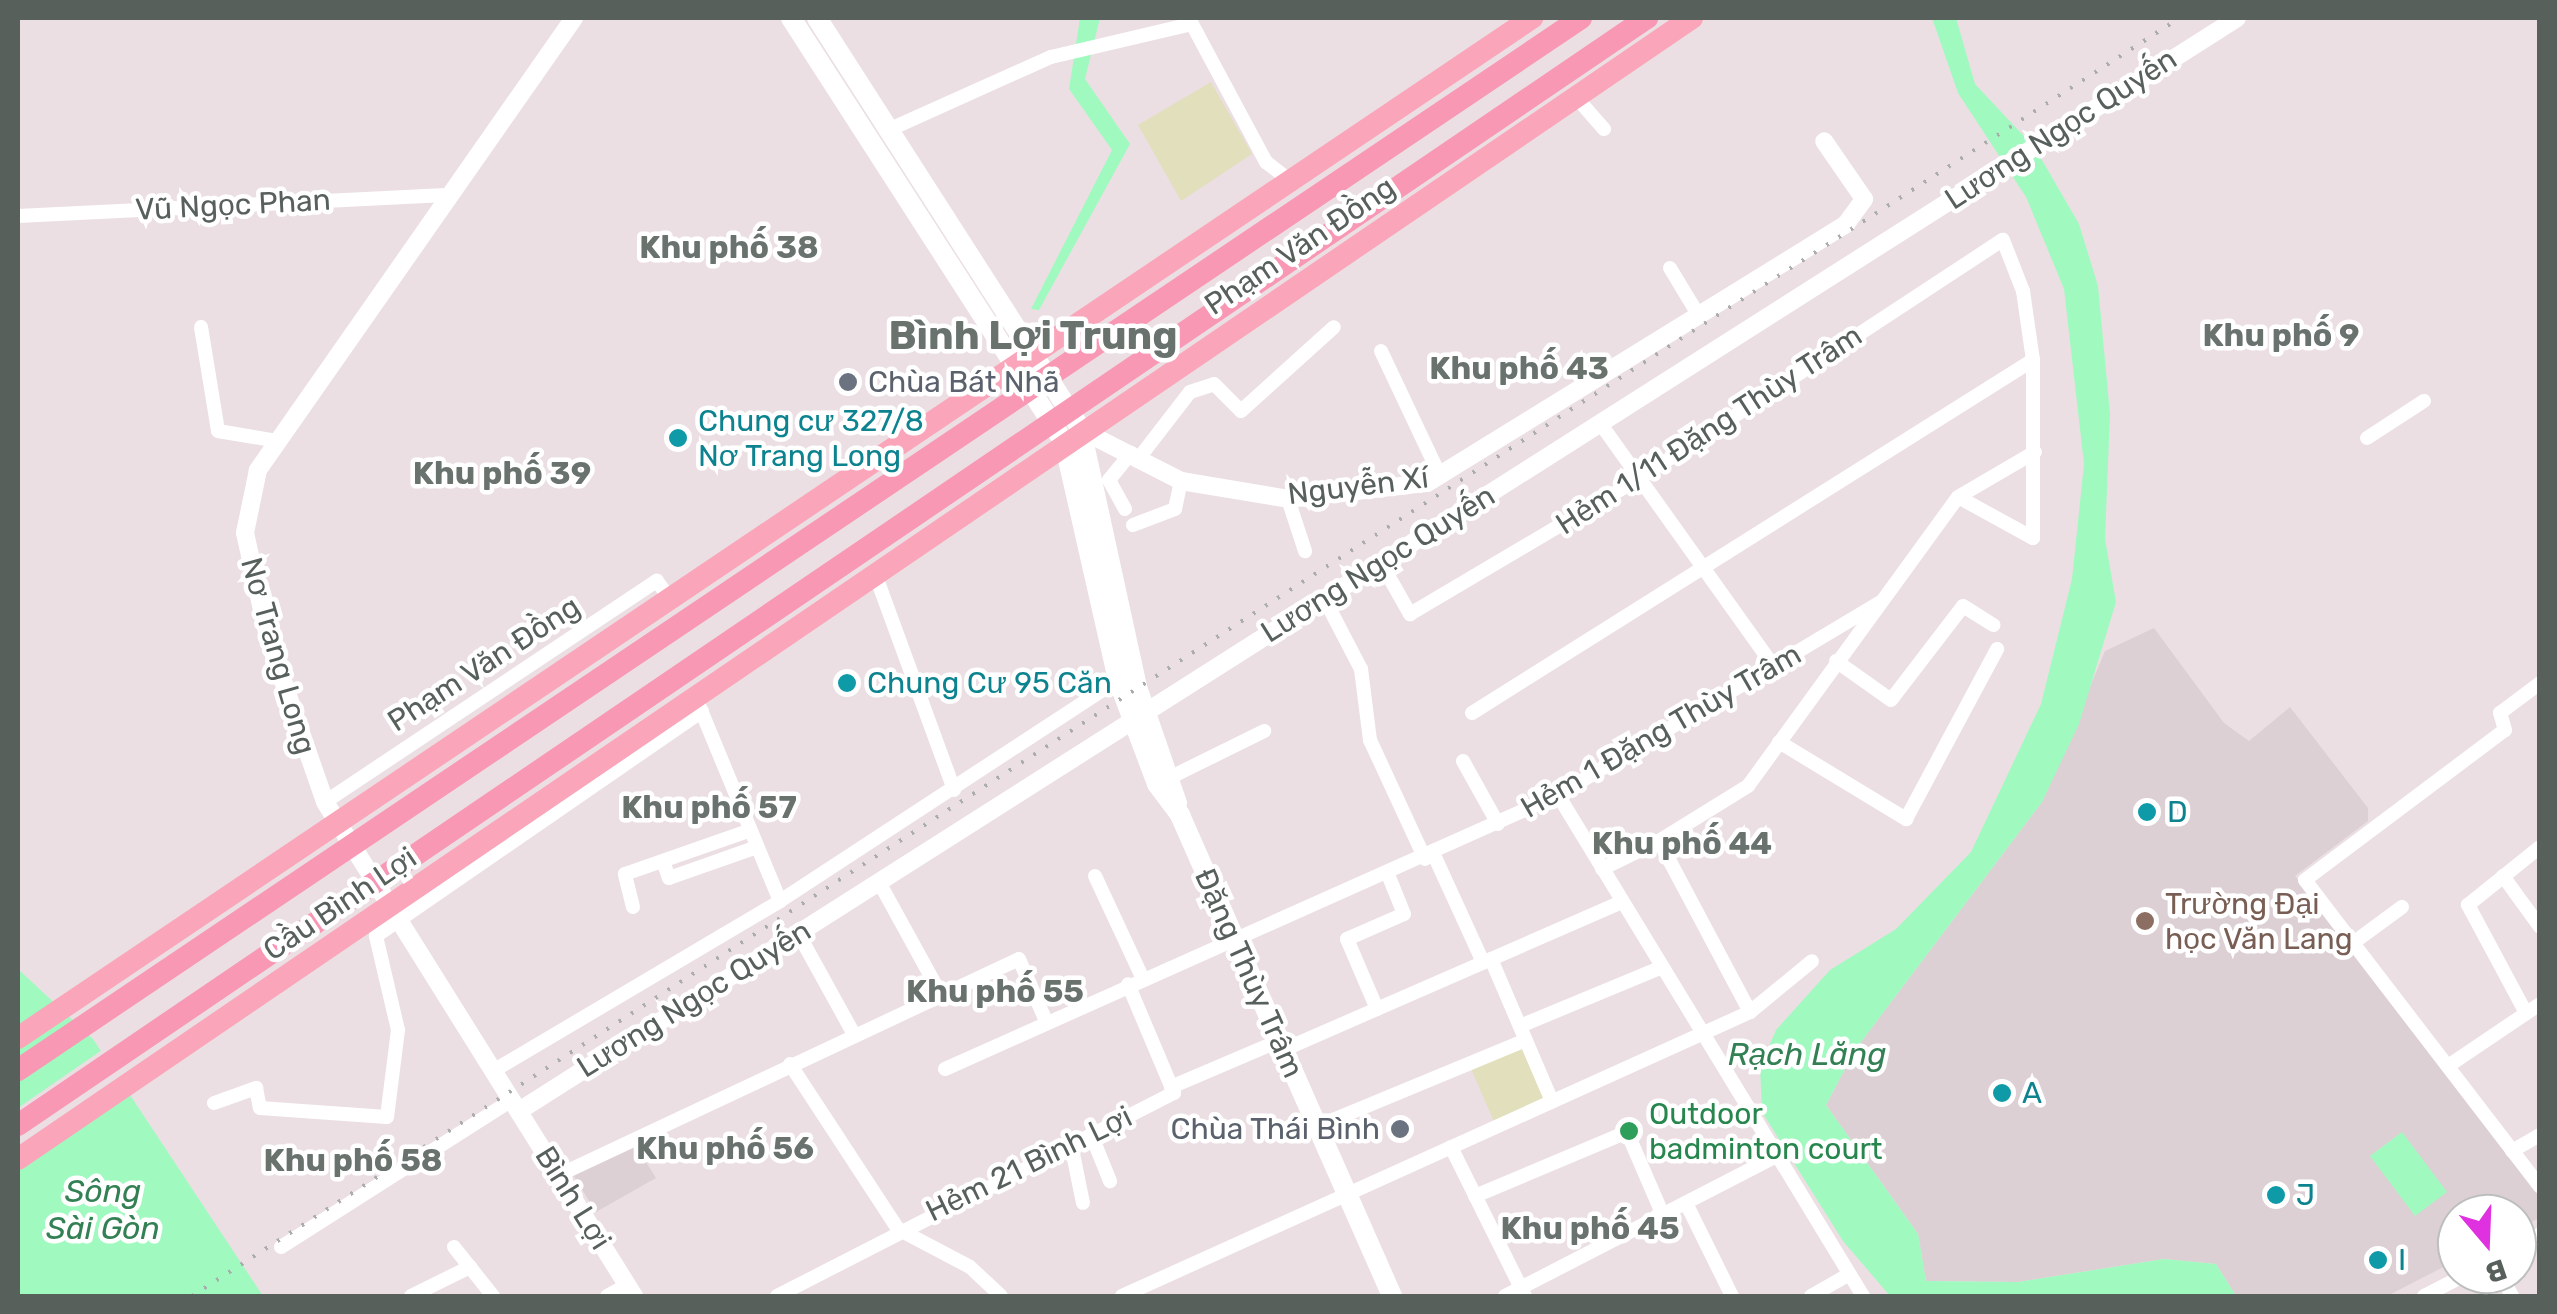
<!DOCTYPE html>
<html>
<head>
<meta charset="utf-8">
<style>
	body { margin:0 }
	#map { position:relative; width:2557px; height:1314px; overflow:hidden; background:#ebdfe3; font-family:Rubik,sans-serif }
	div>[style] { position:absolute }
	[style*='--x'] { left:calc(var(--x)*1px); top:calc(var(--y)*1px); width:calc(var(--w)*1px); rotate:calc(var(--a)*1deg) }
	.education>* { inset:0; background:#ddd0d4 }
	.green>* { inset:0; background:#e2dfbc }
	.water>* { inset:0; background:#a0fac0 }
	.pier>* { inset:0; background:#ebdfe3 }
	.minor>* { height:14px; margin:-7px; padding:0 7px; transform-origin:7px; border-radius:7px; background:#fff }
	.tertiary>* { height:18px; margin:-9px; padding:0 9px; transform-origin:9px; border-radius:9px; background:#fff }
	.secondary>* { height:20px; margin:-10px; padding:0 10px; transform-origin:10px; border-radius:10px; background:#fff }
	.primary>* { height:22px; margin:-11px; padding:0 11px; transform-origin:11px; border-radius:11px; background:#faa5b9 }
	.trunk>* { height:22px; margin:-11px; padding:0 11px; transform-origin:11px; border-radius:11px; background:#f898b4 }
	.rail>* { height:4px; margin-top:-2px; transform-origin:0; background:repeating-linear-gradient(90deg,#abacac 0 2.5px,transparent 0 14.5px) }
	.dots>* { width:28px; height:28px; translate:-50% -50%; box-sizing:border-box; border:5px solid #fff; border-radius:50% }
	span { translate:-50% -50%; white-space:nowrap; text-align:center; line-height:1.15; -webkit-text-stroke:9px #fff; paint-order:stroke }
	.street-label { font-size:30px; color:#58605c }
	.worship-label { font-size:30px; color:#5b616d }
	.left { translate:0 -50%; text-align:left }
	.right { translate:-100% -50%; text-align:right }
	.culture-label { font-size:30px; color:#0d838f }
	.education-label { font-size:30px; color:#785e54 }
	.leisure-label { font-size:30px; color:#27864d }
	.neighbourhood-label { font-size:32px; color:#69726d; font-weight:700 }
	.water-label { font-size:32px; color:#338054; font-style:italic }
	.district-label { font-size:40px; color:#69726d; font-weight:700 }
	.frame { position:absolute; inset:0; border:20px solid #58605c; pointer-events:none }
	.north { position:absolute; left:2437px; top:1194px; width:100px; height:100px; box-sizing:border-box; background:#fff; border:2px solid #bcbfbe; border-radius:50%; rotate:161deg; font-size:28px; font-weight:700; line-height:40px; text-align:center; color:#58605c }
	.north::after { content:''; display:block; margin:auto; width:35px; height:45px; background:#df31df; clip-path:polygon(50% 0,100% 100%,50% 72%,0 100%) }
</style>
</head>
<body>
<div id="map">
	<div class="education">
		<i style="clip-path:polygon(2154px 628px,2224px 723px,2249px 741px,2290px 707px,2368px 808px,2368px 821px,2295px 876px,2539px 1196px,2539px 1218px,2517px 1230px,2517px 1214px,2457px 1214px,2457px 1260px,2387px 1296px,2236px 1296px,2216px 1264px,2164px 1259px,2018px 1282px,1926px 1281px,1918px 1234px,1826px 1105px,1855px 1050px,2042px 802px,2105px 651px)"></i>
		<i style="clip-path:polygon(630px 1137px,656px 1178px,596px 1212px,570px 1170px)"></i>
	</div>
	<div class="green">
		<i style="clip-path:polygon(1211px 82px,1252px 154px,1181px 201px,1138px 125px)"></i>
		<i style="clip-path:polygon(1526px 1041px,1551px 1100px,1495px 1124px,1469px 1064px)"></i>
	</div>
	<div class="water">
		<i style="clip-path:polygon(1080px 18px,1100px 18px,1085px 79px,1130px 144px,1039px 310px,1031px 309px,1112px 150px,1069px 89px)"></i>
		<i style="clip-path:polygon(1932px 18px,1956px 18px,1975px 84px,2035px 148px,2079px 224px,2098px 286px,2110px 414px,2105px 539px,2116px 602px,2079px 724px,2042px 802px,1855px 1050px,1826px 1105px,1918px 1234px,1926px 1281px,2018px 1282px,2164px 1259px,2216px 1264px,2236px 1296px,1890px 1296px,1843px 1241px,1762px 1112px,1760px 1067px,1776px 1030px,1830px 970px,1896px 929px,1971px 852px,2041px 704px,2072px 579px,2084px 464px,2064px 289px,2026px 197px,1958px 93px)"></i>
		<i style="clip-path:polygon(18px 969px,93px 1039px,263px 1296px,18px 1296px)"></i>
		<i style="clip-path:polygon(2402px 1132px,2447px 1192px,2415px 1216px,2370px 1156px)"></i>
	</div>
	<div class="pier">
		<i style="clip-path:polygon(105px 1048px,131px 1087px,18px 1163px,18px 1108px)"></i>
	</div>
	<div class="minor">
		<i style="--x:1575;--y:96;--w:44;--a:48.7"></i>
		<i style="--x:886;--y:131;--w:181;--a:-24.2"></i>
		<i style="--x:1051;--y:57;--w:145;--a:-13.2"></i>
		<i style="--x:1192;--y:24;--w:157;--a:61.8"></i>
		<i style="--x:1266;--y:162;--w:31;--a:38"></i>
		<i style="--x:18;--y:216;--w:433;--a:-2.8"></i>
		<i style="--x:1670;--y:268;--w:56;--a:58.9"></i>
		<i style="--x:201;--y:327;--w:105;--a:80.7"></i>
		<i style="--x:218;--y:431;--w:61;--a:9.5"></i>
		<i style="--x:1381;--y:351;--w:138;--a:64.7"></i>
		<i style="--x:1600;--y:423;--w:301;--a:54.5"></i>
		<i style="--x:2367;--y:438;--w:68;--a:-33"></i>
		<i style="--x:1139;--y:458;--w:83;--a:-52.3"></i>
		<i style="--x:1190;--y:392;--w:25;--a:-18"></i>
		<i style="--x:1214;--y:384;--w:38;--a:45"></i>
		<i style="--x:1241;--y:411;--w:125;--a:-42.1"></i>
		<i style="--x:1288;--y:499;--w:55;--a:71.9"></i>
		<i style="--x:1125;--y:509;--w:33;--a:-119"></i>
		<i style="--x:1109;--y:480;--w:35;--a:-51"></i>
		<i style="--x:1133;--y:525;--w:45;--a:-20.9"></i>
		<i style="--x:1175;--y:509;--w:29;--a:-78"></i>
		<i style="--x:1381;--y:563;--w:59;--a:60.4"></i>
		<i style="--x:1410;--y:614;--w:267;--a:-30.6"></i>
		<i style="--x:1640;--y:478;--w:434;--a:-33.3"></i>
		<i style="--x:2003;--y:240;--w:55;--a:68.6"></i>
		<i style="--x:2023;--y:291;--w:70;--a:81.8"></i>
		<i style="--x:2033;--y:360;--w:178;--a:90"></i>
		<i style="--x:2033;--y:538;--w:85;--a:-151.3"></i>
		<i style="--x:874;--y:571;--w:233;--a:69.9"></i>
		<i style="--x:1324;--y:598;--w:80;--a:62.5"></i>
		<i style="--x:1361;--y:669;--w:72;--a:82.8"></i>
		<i style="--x:1370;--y:740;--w:131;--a:65.2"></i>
		<i style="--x:1836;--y:661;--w:67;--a:35.3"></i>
		<i style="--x:1891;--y:700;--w:118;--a:-52.5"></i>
		<i style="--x:1963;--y:606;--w:36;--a:32"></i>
		<i style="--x:698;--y:703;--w:214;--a:67.5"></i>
		<i style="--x:1472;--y:713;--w:663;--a:-32.18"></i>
		<i style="--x:1779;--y:742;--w:149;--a:31.2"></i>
		<i style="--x:1906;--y:819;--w:193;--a:-61.8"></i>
		<i style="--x:1463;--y:761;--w:72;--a:60.9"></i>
		<i style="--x:1171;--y:777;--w:104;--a:-26.3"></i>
		<i style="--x:1558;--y:795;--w:587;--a:58.67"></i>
		<i style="--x:325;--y:802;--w:399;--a:-33.7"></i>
		<i style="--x:657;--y:581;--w:19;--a:54"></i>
		<i style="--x:1434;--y:855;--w:118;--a:65.4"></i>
		<i style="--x:663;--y:861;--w:18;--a:71"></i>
		<i style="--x:669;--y:878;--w:90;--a:-19.4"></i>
		<i style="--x:1602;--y:869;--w:64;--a:-26.2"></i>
		<i style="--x:1095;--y:876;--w:111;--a:65"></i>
		<i style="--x:2503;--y:876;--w:63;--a:54"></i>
		<i style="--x:879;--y:882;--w:127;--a:61.2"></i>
		<i style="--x:633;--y:907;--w:34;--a:-104"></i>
		<i style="--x:625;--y:874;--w:130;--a:-19.3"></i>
		<i style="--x:2402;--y:907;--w:61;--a:143.7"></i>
		<i style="--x:2353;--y:943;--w:79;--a:-127.3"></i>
		<i style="--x:2305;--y:880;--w:250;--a:-36.9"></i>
		<i style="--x:2505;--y:730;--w:18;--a:-106"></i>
		<i style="--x:2500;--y:713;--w:50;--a:-36.9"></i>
		<i style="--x:798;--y:933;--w:112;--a:61.1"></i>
		<i style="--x:2353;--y:943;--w:307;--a:52.5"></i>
		<i style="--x:1491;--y:959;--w:155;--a:66.8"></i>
		<i style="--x:1377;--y:1009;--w:76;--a:-113.2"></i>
		<i style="--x:1347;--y:939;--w:62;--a:-23.7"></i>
		<i style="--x:1404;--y:914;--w:40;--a:-112"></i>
		<i style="--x:1750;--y:1012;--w:194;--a:-118"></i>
		<i style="--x:1659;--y:841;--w:105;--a:-31.7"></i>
		<i style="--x:1748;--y:786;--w:357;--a:-54"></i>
		<i style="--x:1958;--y:497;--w:89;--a:-30.3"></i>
		<i style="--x:2526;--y:1013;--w:123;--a:-118.2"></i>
		<i style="--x:2468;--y:905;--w:92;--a:-38.9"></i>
		<i style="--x:1520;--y:1026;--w:152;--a:-22.5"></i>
		<i style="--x:1283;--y:1050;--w:369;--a:-23.6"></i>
		<i style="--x:790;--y:1064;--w:197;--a:56.8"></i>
		<i style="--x:2448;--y:1066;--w:111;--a:-34"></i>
		<i style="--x:945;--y:1069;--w:671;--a:-24.08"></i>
		<i style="--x:1558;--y:795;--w:376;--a:-30.9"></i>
		<i style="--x:493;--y:1071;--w:334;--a:-30.6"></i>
		<i style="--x:780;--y:901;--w:404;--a:-33.2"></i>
		<i style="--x:1171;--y:1087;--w:117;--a:-23.1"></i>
		<i style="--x:214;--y:1103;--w:45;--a:-19.7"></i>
		<i style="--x:256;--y:1088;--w:20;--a:79"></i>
		<i style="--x:260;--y:1108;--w:127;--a:4.1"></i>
		<i style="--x:387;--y:1117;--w:88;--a:-82.8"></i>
		<i style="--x:398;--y:1030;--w:97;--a:-103.2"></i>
		<i style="--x:376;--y:936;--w:396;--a:-34.6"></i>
		<i style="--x:1316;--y:1127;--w:227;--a:-22.5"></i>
		<i style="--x:1091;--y:1134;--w:51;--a:68"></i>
		<i style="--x:1071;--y:1144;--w:60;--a:78.5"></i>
		<i style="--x:1451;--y:1147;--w:166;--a:63.6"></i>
		<i style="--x:2512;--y:1151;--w:32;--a:-30"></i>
		<i style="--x:559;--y:1175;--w:508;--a:-25.15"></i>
		<i style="--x:1019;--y:959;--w:68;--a:66.5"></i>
		<i style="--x:1475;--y:1196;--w:165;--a:-22.8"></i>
		<i style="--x:1627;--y:1132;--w:90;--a:66.6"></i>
		<i style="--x:1686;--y:1203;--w:104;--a:63.7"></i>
		<i style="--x:898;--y:1229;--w:81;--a:27.8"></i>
		<i style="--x:970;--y:1267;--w:42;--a:43.1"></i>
		<i style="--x:281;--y:1247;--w:274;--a:-32.5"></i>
		<i style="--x:454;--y:1247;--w:63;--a:51.5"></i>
		<i style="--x:2517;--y:1247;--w:26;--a:-29"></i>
		<i style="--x:2500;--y:1274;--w:25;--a:61"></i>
		<i style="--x:411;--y:1296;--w:66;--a:-26.2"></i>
		<i style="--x:607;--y:1296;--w:23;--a:-29"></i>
		<i style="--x:777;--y:1296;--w:446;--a:-27.1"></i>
		<i style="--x:1174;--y:1093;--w:118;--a:-112.9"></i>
		<i style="--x:1122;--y:1296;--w:689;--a:-24.33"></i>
		<i style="--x:1750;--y:1012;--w:80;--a:-39.4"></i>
		<i style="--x:1505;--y:1296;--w:301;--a:-27.3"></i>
		<i style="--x:1811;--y:1296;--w:43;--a:-29.6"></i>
		<i style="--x:2424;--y:1296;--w:48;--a:-27.1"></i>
	</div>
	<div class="tertiary">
		<i style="--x:574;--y:18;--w:552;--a:124.96"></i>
		<i style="--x:258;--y:470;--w:64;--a:101.7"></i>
		<i style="--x:245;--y:533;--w:111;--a:77.5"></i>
		<i style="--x:269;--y:641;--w:170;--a:70.8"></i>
		<i style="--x:325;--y:802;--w:583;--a:57.97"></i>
		<i style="--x:1081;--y:430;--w:112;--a:27"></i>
		<i style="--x:1181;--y:481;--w:109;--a:9.5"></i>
		<i style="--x:1288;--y:499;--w:140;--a:-6.6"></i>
		<i style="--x:1427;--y:483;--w:493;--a:-31.7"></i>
		<i style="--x:1846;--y:224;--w:31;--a:-54"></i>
		<i style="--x:1864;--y:199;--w:70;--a:-124.6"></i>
		<i style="--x:519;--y:1111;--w:2036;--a:-32.46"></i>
	</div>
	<div class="secondary">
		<i style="--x:791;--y:18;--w:504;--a:57.22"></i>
		<i style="--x:1064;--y:442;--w:244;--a:77.2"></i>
		<i style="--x:1118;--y:680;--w:111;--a:69.4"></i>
		<i style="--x:1157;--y:784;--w:39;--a:53"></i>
		<i style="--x:1180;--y:815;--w:526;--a:66.21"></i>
		<i style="--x:817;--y:18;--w:489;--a:57.3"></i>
		<i style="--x:1081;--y:430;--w:263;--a:77.7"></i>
		<i style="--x:1137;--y:687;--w:123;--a:71"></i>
	</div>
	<div class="primary">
		<i style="--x:18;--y:1038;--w:1826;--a:-33.97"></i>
		<i style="--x:18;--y:1159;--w:2026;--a:-34.28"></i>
	</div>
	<div class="trunk">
		<i style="--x:18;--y:1070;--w:1884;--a:-33.94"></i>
		<i style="--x:18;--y:1125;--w:1970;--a:-34.2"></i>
	</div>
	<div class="rail">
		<i style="--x:192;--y:1296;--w:2363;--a:-32.74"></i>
	</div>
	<div class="dots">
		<i style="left:848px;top:382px;background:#6b7280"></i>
		<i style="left:678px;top:438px;background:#0f9aa8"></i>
		<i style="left:847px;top:683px;background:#0f9aa8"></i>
		<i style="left:2147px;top:812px;background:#0f9aa8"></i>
		<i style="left:2145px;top:921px;background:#8d6e63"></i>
		<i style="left:2002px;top:1093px;background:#0f9aa8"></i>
		<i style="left:1400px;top:1129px;background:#6b7280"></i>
		<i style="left:1629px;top:1131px;background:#2e9e5b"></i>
		<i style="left:2276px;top:1195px;background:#0f9aa8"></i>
		<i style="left:2378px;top:1260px;background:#0f9aa8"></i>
	</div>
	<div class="street-label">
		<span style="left:2061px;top:129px;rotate:-33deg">Lương Ngọc Quyến</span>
		<span style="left:233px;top:205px;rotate:-3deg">Vũ Ngọc Phan</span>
		<span style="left:1300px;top:246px;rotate:-34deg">Phạm Văn Đồng</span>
		<span style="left:1709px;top:430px;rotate:-33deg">Hẻm 1/11 Đặng Thùy Trâm</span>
		<span style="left:1358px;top:486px;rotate:-7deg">Nguyễn Xí</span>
		<span style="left:1378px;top:564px;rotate:-32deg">Lương Ngọc Quyến</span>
		<span style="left:278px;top:656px;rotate:74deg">Nơ Trang Long</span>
		<span style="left:484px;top:664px;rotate:-33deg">Phạm Văn Đồng</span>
		<span style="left:1661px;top:731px;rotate:-30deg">Hẻm 1 Đặng Thùy Trâm</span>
		<span style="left:340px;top:904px;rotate:-34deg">Cầu Bình Lợi</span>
		<span style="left:1249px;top:973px;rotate:66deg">Đặng Thùy Trâm</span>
		<span style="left:694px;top:999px;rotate:-32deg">Lương Ngọc Quyến</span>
		<span style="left:1029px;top:1164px;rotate:-26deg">Hẻm 21 Bình Lợi</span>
		<span style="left:573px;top:1198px;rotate:58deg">Bình Lợi</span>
	</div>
	<div class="worship-label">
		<span class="left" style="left:868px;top:382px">Chùa Bát Nhã</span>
		<span class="right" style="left:1380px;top:1129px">Chùa Thái Bình</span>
	</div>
	<div class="culture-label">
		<span class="left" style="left:698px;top:438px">Chung cư 327/8<br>Nơ Trang Long</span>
		<span class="left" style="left:867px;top:683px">Chung Cư 95 Căn</span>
		<span class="left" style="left:2167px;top:812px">D</span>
		<span class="left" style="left:2022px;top:1093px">A</span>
		<span class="left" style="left:2296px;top:1195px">J</span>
		<span class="left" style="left:2398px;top:1260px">I</span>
	</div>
	<div class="education-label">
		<span class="left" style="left:2165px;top:921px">Trường Đại<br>học Văn Lang</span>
	</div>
	<div class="leisure-label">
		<span class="left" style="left:1649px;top:1131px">Outdoor<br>badminton court</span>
	</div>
	<div class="neighbourhood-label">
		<span style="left:729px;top:247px">Khu phố 38</span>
		<span style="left:2281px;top:335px">Khu phố 9</span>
		<span style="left:1519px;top:368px">Khu phố 43</span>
		<span style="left:502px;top:473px">Khu phố 39</span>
		<span style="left:709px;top:807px">Khu phố 57</span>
		<span style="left:1682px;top:843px">Khu phố 44</span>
		<span style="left:995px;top:991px">Khu phố 55</span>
		<span style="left:725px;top:1148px">Khu phố 56</span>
		<span style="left:353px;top:1160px">Khu phố 58</span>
		<span style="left:1590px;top:1228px">Khu phố 45</span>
	</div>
	<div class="water-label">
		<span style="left:1807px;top:1054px">Rạch Lăng</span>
		<span style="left:103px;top:1210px">Sông<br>Sài Gòn</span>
	</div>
	<div class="district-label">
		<span style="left:1033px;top:336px">Bình Lợi Trung</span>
	</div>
	<div class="frame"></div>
	<div class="north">B</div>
</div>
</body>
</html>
